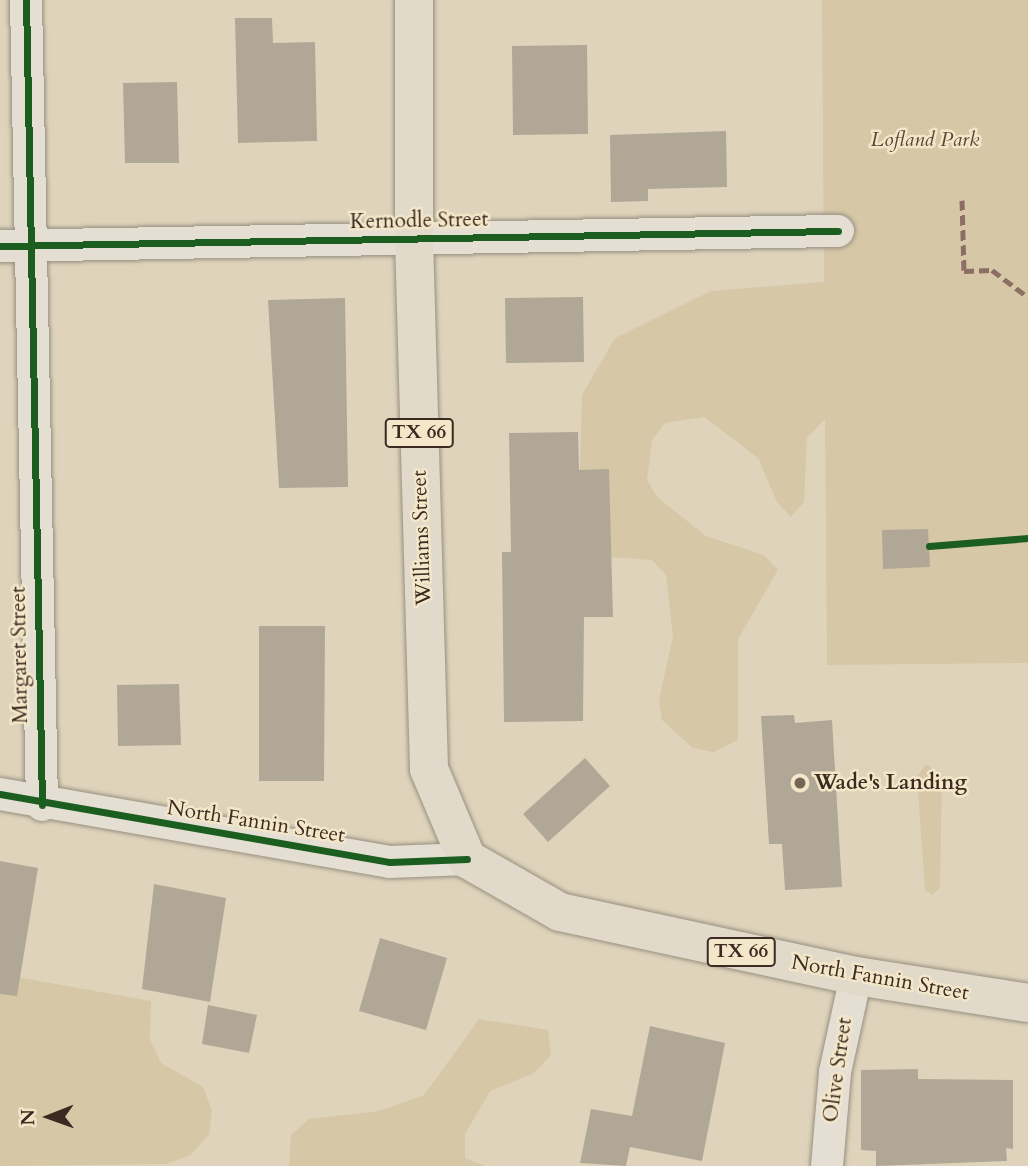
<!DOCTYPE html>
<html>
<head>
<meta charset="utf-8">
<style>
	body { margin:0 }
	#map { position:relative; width:1028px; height:1166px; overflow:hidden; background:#dfd4bb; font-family:Cardo,serif }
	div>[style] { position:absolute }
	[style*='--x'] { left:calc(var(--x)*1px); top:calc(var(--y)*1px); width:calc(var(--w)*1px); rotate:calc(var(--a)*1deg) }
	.green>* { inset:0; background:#d6c7a6 }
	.building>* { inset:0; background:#b0a796 }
	.roads { filter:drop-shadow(0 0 2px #978f80) drop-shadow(0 0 2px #978f80) }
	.minor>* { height:32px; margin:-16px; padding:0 16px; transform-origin:16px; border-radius:16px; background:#e5dfd3 }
	.primary>* { height:38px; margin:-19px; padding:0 19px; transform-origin:19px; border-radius:19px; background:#e1dacb }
	.quiet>* { height:5px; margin-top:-2.5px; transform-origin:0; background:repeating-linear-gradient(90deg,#8d6e63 0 10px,transparent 0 15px) }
	.cycleway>* { height:7px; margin:-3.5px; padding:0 3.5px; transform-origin:3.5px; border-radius:3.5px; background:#1b5e20 }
	.dots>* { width:19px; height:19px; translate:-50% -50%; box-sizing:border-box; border:4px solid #f4e7c9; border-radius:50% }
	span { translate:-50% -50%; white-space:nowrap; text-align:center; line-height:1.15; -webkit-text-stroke:5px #f4e7c9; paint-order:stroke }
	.shield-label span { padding:2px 5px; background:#f4e7c9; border:2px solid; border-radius:5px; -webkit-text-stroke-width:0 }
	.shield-label { font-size:19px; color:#3a2a21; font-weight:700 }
	.park-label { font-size:21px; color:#584738; font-style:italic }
	.street-label { font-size:21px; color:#3a2a21 }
	.poi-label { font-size:21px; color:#3a2a21; font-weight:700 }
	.left { translate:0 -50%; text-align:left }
	.north { position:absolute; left:14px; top:1082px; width:70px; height:70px; -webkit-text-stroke:5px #f4e7c9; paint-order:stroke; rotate:269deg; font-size:19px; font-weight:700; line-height:28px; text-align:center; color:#3a2a21 }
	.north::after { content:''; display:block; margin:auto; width:24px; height:32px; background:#3a2a21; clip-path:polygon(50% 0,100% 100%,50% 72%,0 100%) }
</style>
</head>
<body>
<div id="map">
	<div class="green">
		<i style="clip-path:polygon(822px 0,1028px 0,1028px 663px,827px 665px,825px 419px,807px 438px,804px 502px,791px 517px,777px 502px,758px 458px,704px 417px,665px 423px,652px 440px,647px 480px,657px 497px,706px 536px,764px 555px,778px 570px,738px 639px,738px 740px,713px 752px,693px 748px,662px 720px,659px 700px,673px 636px,666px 575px,652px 560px,593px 556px,578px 542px,582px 395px,615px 338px,711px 291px,824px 282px)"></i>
		<i style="clip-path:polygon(926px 764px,942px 775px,940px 888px,932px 895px,925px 890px,917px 776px)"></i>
		<i style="clip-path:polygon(0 974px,151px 1001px,150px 1039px,161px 1063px,203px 1087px,212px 1110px,209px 1135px,190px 1155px,166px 1164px,0 1166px)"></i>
		<i style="clip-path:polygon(479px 1019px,548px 1030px,551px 1055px,534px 1073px,490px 1091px,465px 1134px,465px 1158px,485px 1166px,289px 1166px,291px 1135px,309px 1119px,379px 1111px,424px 1095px)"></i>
	</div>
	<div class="building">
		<i style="clip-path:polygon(235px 18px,272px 18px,273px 43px,315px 42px,317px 141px,238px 143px)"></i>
		<i style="clip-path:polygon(587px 45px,588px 134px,513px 135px,512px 46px)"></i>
		<i style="clip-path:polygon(177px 82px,179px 163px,125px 163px,123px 83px)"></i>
		<i style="clip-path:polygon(726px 131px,727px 187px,648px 189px,648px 201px,611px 202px,610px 135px)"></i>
		<i style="clip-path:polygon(583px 297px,584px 362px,506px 363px,505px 298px)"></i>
		<i style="clip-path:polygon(345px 298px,348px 487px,279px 488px,268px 300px)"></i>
		<i style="clip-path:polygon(578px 432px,579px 470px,609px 469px,613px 617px,584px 617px,583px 721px,504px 722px,502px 552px,511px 552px,509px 433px)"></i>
		<i style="clip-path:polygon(928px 529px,930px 567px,883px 569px,882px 530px)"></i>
		<i style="clip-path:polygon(259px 626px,325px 626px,324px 781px,259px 781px)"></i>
		<i style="clip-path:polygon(179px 684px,181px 745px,118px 746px,117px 685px)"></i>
		<i style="clip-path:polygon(794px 715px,795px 723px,832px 720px,842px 887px,785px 890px,782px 844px,769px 844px,761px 716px)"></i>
		<i style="clip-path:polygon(585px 758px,610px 786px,548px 842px,523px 814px)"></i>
		<i style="clip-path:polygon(0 861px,38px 868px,17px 996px,0 994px)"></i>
		<i style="clip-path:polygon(154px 884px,226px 898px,210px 1002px,142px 989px)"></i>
		<i style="clip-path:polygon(380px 938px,447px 958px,426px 1030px,359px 1011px)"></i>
		<i style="clip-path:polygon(208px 1005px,257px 1015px,249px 1053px,202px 1044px)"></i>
		<i style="clip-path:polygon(650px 1026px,725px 1043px,702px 1161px,630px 1147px,626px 1166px,580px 1163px,591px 1109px,632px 1116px)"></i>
		<i style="clip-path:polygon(918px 1069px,918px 1079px,1013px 1080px,1013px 1149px,1006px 1148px,1007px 1161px,876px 1166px,876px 1151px,861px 1150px,861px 1070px)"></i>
	</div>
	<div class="roads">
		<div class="minor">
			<i style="--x:26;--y:0;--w:805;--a:88.86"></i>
			<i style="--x:0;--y:246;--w:838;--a:-1.03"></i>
			<i style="--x:0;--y:794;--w:396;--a:9.9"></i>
			<i style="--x:390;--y:862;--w:77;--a:-2.2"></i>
			<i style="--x:827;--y:1166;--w:94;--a:-85.1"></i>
			<i style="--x:835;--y:1072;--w:98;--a:-77.7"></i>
		</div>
		<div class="primary">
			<i style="--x:414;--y:0;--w:238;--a:90"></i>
			<i style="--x:414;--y:238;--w:531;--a:88.38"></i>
			<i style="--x:429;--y:769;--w:98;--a:67.1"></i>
			<i style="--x:467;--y:859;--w:107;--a:29.7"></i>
			<i style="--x:560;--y:912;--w:303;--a:12.2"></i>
			<i style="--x:856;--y:976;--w:174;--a:8.9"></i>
		</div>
	</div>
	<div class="quiet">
		<i style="--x:962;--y:200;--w:71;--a:88.4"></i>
		<i style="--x:964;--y:271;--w:28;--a:-2"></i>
		<i style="--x:992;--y:270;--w:45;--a:36.9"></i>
	</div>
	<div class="cycleway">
		<i style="--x:26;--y:0;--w:805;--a:88.86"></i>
		<i style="--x:0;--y:246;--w:838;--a:-1.03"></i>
		<i style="--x:929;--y:546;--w:99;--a:-4.6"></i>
		<i style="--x:0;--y:794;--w:396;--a:9.9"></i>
		<i style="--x:390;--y:862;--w:77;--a:-2.2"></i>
	</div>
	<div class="dots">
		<i style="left:800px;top:783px;background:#746657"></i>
	</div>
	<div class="shield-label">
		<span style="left:419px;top:433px">TX 66</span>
		<span style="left:741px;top:952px">TX 66</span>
	</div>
	<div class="park-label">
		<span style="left:925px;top:140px">Lofland Park</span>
	</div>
	<div class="street-label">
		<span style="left:419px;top:221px;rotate:-1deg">Kernodle Street</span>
		<span style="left:422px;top:538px;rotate:-92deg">Williams Street</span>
		<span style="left:20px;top:655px;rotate:-91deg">Margaret Street</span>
		<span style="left:256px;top:822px;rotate:9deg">North Fannin Street</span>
		<span style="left:880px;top:978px;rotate:10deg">North Fannin Street</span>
		<span style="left:838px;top:1070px;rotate:-82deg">Olive Street</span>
	</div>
	<div class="poi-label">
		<span class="left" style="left:814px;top:783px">Wade's Landing</span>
	</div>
	<div class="north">N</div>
</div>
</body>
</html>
